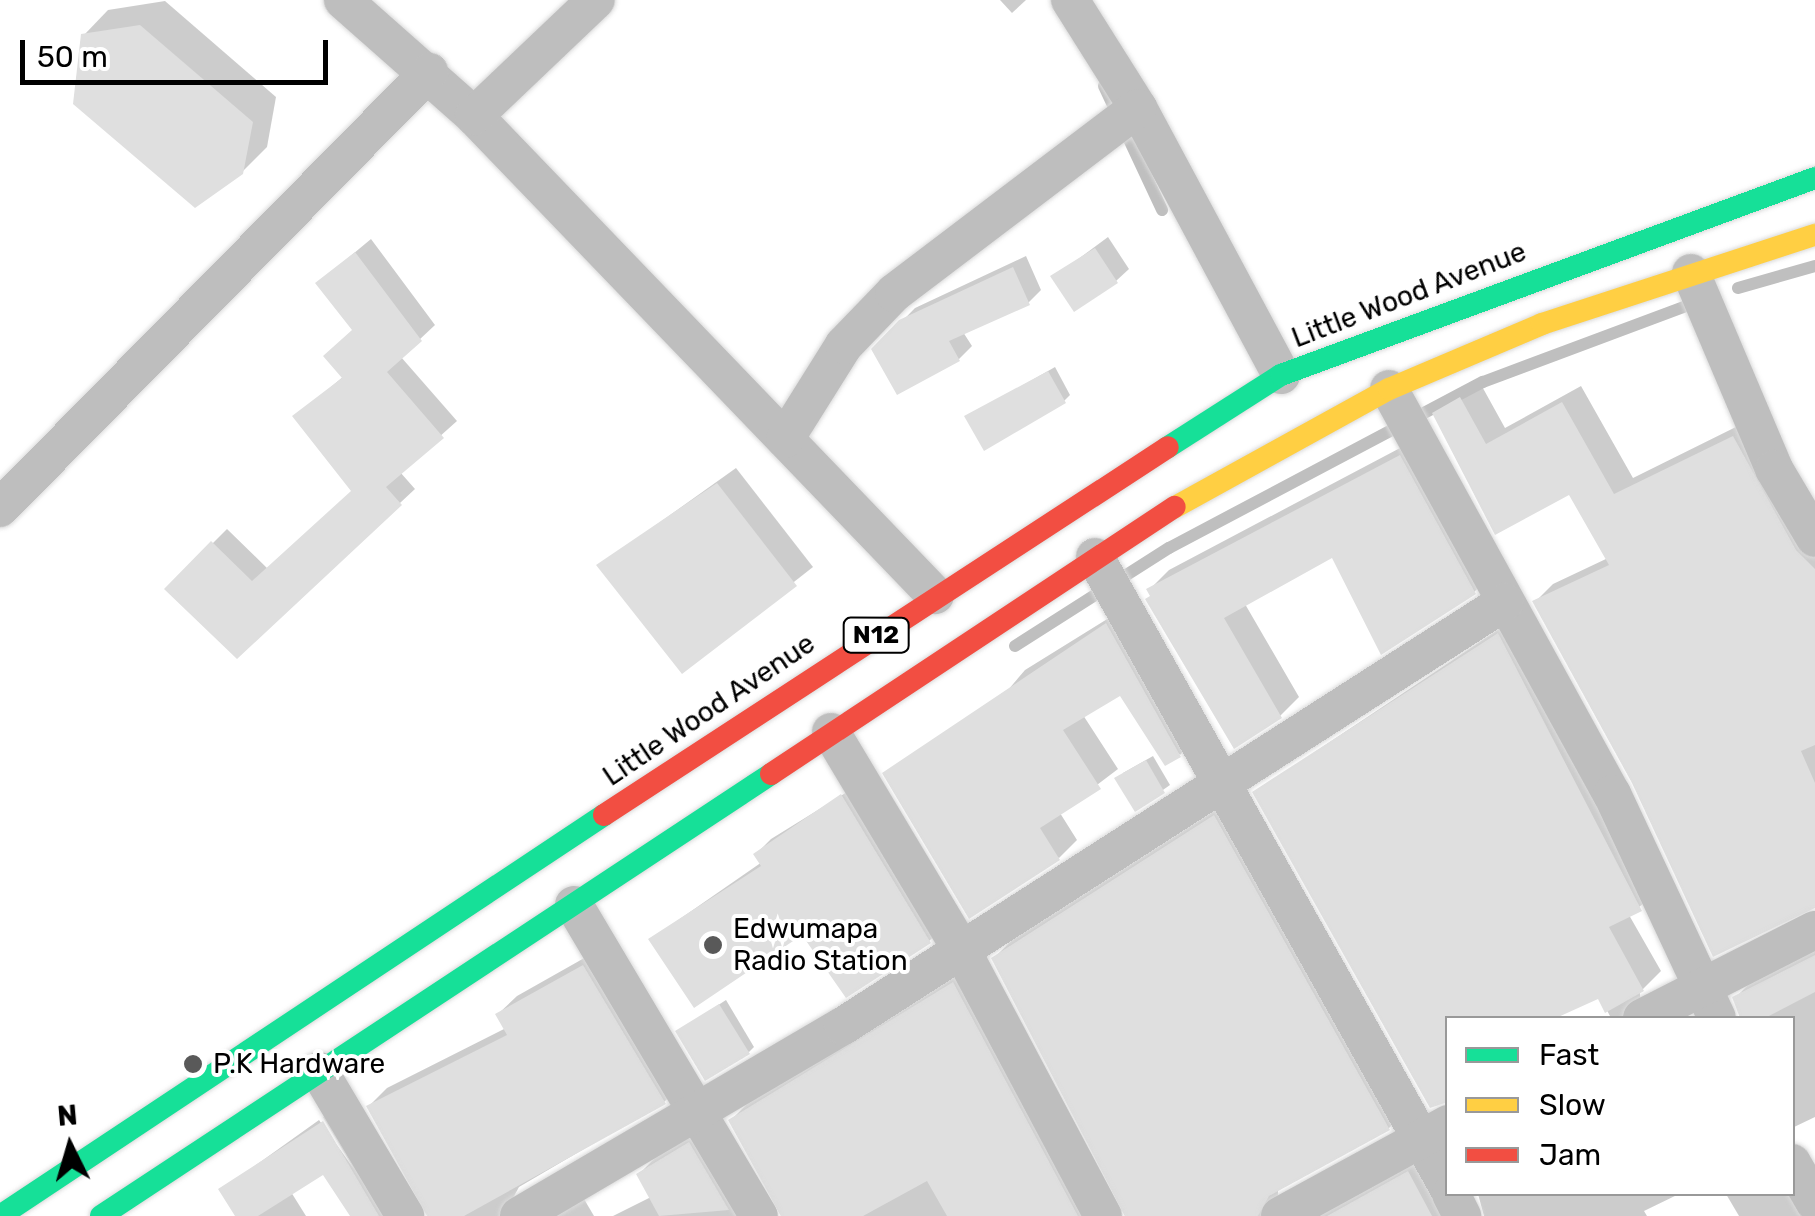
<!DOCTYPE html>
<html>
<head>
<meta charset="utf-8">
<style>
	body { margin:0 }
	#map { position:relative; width:1815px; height:1216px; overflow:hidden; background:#fff; font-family:Rubik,sans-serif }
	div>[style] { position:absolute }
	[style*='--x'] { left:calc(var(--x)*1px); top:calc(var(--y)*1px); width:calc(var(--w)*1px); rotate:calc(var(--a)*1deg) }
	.shadow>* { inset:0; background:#0003 }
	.stream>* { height:12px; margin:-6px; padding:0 6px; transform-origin:6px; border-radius:6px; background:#bfbfbf }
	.building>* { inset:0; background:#dfdfdf }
	.roads { filter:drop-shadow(0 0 2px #dbdbdb) drop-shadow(0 0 2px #dbdbdb) }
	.street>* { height:38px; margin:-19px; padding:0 19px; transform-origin:19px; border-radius:19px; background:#bebebe }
	.fast>* { height:22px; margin:-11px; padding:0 11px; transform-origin:11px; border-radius:11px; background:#16e098 }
	.slow>* { height:22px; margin:-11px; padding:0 11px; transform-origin:11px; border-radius:11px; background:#ffcf43 }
	.jam>* { height:22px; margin:-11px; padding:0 11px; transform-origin:11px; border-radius:11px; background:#f24e42 }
	.dots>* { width:28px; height:28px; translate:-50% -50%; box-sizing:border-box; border:5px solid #fff; border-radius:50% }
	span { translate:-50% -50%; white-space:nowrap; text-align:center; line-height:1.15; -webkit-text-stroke:8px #fff; paint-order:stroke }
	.shield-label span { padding:2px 8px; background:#fff; border:2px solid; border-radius:8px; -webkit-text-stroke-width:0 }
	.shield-label { font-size:25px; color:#000; font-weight:700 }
	.street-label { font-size:28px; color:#000 }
	.poi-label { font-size:28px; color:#000 }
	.left { translate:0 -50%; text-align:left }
	.legend { position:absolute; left:1445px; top:1016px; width:350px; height:180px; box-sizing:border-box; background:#fff; border:2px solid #999; margin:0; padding:12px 18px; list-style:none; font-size:30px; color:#000 }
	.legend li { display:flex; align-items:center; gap:20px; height:50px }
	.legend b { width:50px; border:2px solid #999 }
	.north { position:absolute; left:20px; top:1096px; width:100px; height:100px; -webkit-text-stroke:8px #fff; paint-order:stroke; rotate:355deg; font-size:28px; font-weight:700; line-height:40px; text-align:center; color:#000 }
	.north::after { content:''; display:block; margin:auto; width:35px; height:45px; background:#000; clip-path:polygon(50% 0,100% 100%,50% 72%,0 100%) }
	.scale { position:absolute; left:20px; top:40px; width:308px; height:45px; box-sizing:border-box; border:5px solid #000; border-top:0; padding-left:12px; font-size:30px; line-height:35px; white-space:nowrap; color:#000; -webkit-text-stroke:8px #fff; paint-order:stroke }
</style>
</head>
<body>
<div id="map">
	<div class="shadow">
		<i style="clip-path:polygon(1000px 0,1026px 0,1012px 13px)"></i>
		<i style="clip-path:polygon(165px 1px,276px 97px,267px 147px,242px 172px,84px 35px,108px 10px)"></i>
		<i style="clip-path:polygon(1108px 237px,1129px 269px,1116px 281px,1054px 277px)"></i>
		<i style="clip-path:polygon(371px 239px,435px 325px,401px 357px,457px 421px,400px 472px,415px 489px,237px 655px,168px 588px,227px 529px,268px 569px,354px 491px,296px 416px,344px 376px,354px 329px,318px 283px)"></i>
		<i style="clip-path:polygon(1026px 256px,1041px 290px,1028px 303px,963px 332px,972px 346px,959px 359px,875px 349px,915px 308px)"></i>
		<i style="clip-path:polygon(1055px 367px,1070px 395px,1064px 401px,967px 417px)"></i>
		<i style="clip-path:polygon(1479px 381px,1505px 428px,1581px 386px,1633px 478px,1752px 419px,1815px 533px,1815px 908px,1634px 782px,1535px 602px,1553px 584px,1608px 558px,1570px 491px,1496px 532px,1435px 413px)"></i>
		<i style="clip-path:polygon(1419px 438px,1494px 573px,1474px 592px,1333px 555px,1245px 604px,1299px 697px,1280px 716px,1150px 589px,1169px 570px)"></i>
		<i style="clip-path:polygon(736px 468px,813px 567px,682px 670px,600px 565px)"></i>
		<i style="clip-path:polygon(1125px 608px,1197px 737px,1180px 755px,1121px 692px,1083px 715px,1118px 769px,1060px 813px,1077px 840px,1059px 858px,885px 774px,1008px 690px,1025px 670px)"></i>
		<i style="clip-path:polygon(1517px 617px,1659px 891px,1629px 915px,1661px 971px,1640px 992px,1640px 1011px,1653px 1018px,1611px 1018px,1599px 995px,1550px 1018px,1448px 1018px,1255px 792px)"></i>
		<i style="clip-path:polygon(1153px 756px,1170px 785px,1136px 809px,1123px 773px)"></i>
		<i style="clip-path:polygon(860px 784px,945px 926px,929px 941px,803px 932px,651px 939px,762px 862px,756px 854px,771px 839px)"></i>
		<i style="clip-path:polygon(1233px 799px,1407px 1110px,1389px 1128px,1278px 1189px,1278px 1209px,1285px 1216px,1125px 1216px,994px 958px,1012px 940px)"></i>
		<i style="clip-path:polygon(602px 948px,683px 1084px,664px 1102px,519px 1187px,513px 1198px,525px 1216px,430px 1216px,369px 1106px,387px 1088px,506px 1028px,498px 1014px,517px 996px)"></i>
		<i style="clip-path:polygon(1815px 948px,1815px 1117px,1792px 1128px,1792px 1018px,1741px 1018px,1735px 998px,1753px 980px)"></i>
		<i style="clip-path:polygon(972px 966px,1108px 1216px,781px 1216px,731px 1120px,749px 1102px)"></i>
		<i style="clip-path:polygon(726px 1000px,754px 1047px,749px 1052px,678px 1031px)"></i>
		<i style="clip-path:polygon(341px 1105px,414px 1216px,353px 1216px,323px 1171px,291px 1192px,306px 1216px,238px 1216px,221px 1190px,319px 1120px,354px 1169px,323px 1117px)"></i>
		<i style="clip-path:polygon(708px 1126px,765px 1216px,613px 1216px,651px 1197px,639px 1174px,657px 1156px)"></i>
		<i style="clip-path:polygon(1431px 1153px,1467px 1216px,1316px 1216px)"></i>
		<i style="clip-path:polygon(1478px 1194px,1679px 1194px,1644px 1211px,1647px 1216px,1484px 1216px)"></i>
		<i style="clip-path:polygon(1726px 1194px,1792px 1194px,1815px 1216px,1739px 1216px)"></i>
		<i style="clip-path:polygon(584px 1199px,594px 1216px,554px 1216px)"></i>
	</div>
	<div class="stream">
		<i style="--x:1104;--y:86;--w:137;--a:64.9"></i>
		<i style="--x:1738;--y:288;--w:80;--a:-15.9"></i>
		<i style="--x:1015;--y:646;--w:183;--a:-32.5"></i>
		<i style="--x:1169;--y:548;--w:355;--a:-27.9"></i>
		<i style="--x:1483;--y:382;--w:232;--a:-20.5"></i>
	</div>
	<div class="building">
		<i style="clip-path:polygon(140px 25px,253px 122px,243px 174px,195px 208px,73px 104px,81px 34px)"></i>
		<i style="clip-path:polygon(1095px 248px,1118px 283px,1074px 312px,1050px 276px)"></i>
		<i style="clip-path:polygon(355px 252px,422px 341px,387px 372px,444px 438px,386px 487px,402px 505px,237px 659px,164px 589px,211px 541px,252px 581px,351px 491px,292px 416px,342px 378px,323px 356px,352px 330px,315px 283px)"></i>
		<i style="clip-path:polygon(1013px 267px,1030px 305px,949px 341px,960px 361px,897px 395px,871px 349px,899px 320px)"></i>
		<i style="clip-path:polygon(1048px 371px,1066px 403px,984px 451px,964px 416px)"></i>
		<i style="clip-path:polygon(1460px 397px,1486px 444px,1562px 402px,1614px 494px,1733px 436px,1796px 550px,1815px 569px,1815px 745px,1801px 751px,1815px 783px,1815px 908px,1713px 957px,1632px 783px,1532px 601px,1609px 565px,1569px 495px,1495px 535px,1432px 413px)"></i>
		<i style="clip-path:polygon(1400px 455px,1476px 594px,1381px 655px,1332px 558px,1224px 618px,1282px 718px,1234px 749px,1145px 599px,1150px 596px,1146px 589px)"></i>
		<i style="clip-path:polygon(717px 483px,797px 586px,682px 674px,596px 565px)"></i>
		<i style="clip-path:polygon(1106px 623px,1181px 757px,1165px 766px,1120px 696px,1063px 730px,1101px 789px,1040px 828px,1060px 860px,969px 919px,882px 773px)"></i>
		<i style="clip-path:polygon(1498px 633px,1642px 911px,1609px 927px,1644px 991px,1605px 1013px,1598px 999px,1556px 1018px,1448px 1018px,1448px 1102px,1430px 1108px,1252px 792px)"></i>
		<i style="clip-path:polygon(1146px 760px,1165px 793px,1135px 812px,1114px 778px)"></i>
		<i style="clip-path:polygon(841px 794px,931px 943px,846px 998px,802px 935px,694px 1008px,648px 939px,761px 866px,753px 854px)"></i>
		<i style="clip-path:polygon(1214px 815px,1390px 1130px,1269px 1196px,1258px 1216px,1125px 1216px,991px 958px)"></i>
		<i style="clip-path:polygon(1815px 955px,1815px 992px,1765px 1018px,1740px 1018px,1732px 997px)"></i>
		<i style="clip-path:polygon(583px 965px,666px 1104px,464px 1216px,427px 1216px,366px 1106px,507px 1035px,495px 1014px)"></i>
		<i style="clip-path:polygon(953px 982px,1078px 1216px,947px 1216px,927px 1181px,863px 1216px,781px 1216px,728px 1120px)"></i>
		<i style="clip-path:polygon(719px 1004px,750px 1054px,705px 1081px,675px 1031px)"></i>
		<i style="clip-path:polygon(323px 1121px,379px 1216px,350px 1216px,323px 1175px,258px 1216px,235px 1216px,218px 1189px)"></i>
		<i style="clip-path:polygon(689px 1142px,729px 1210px,659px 1216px,636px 1174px)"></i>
		<i style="clip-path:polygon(1408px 1171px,1432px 1216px,1327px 1216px)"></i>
	</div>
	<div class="roads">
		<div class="street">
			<i style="--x:343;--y:0;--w:175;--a:41.5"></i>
			<i style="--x:474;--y:116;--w:665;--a:46.1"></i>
			<i style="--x:1070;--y:0;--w:128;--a:57.8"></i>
			<i style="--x:1138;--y:108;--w:303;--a:61.8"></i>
			<i style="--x:474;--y:116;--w:168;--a:-43.6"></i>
			<i style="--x:1691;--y:273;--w:213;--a:67"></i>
			<i style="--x:1774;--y:469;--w:80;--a:59.3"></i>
			<i style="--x:1389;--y:389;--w:462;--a:61.2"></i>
			<i style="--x:1612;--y:794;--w:247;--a:64.9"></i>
			<i style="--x:785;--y:439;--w:111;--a:-57.9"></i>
			<i style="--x:844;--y:345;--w:72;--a:-46.1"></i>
			<i style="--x:894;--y:293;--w:306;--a:-37.2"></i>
			<i style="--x:0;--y:508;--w:612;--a:-45.46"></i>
			<i style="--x:1095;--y:557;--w:722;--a:60.74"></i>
			<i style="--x:831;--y:732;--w:255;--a:59.1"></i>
			<i style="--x:962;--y:951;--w:300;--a:62"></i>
			<i style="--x:574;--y:905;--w:362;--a:59.3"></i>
			<i style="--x:1642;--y:1018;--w:194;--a:-27"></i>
			<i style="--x:319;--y:1071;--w:169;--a:59.3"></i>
			<i style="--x:1792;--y:1163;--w:46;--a:60.1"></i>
			<i style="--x:1451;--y:1194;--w:25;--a:63"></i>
			<i style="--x:519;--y:1216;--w:376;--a:-30.4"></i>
			<i style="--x:843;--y:1026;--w:786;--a:-32.64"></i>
			<i style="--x:1280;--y:1216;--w:192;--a:-28.7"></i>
		</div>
		<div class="fast">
			<i style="--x:1168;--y:447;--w:134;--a:-32.5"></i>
			<i style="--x:1281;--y:375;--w:569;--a:-20.25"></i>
			<i style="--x:0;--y:1216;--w:725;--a:-33.58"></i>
			<i style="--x:101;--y:1216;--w:803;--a:-33.41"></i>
		</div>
		<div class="slow">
			<i style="--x:1175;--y:507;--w:244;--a:-28.9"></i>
			<i style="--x:1389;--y:389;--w:166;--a:-23"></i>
			<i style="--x:1542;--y:324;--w:287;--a:-18.1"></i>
		</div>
		<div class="jam">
			<i style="--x:771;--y:774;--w:484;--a:-33.5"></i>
			<i style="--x:604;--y:815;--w:673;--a:-33.12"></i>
		</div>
	</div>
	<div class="dots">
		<i style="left:713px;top:945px;background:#595959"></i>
		<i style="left:193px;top:1064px;background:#595959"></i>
	</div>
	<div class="shield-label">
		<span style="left:876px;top:635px">N12</span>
	</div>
	<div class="street-label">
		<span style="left:1409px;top:295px;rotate:-21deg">Little Wood Avenue</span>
		<span style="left:709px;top:710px;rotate:-34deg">Little Wood Avenue</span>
	</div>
	<div class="poi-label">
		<span class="left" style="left:733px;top:945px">Edwumapa<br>Radio Station</span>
		<span class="left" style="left:213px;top:1064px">P.K Hardware</span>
	</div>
	<ul class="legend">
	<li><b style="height:12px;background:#16e098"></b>Fast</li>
	<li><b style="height:12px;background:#ffcf43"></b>Slow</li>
	<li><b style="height:12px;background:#f24e42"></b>Jam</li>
	</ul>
	<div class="north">N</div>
	<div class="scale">50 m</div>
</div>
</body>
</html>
